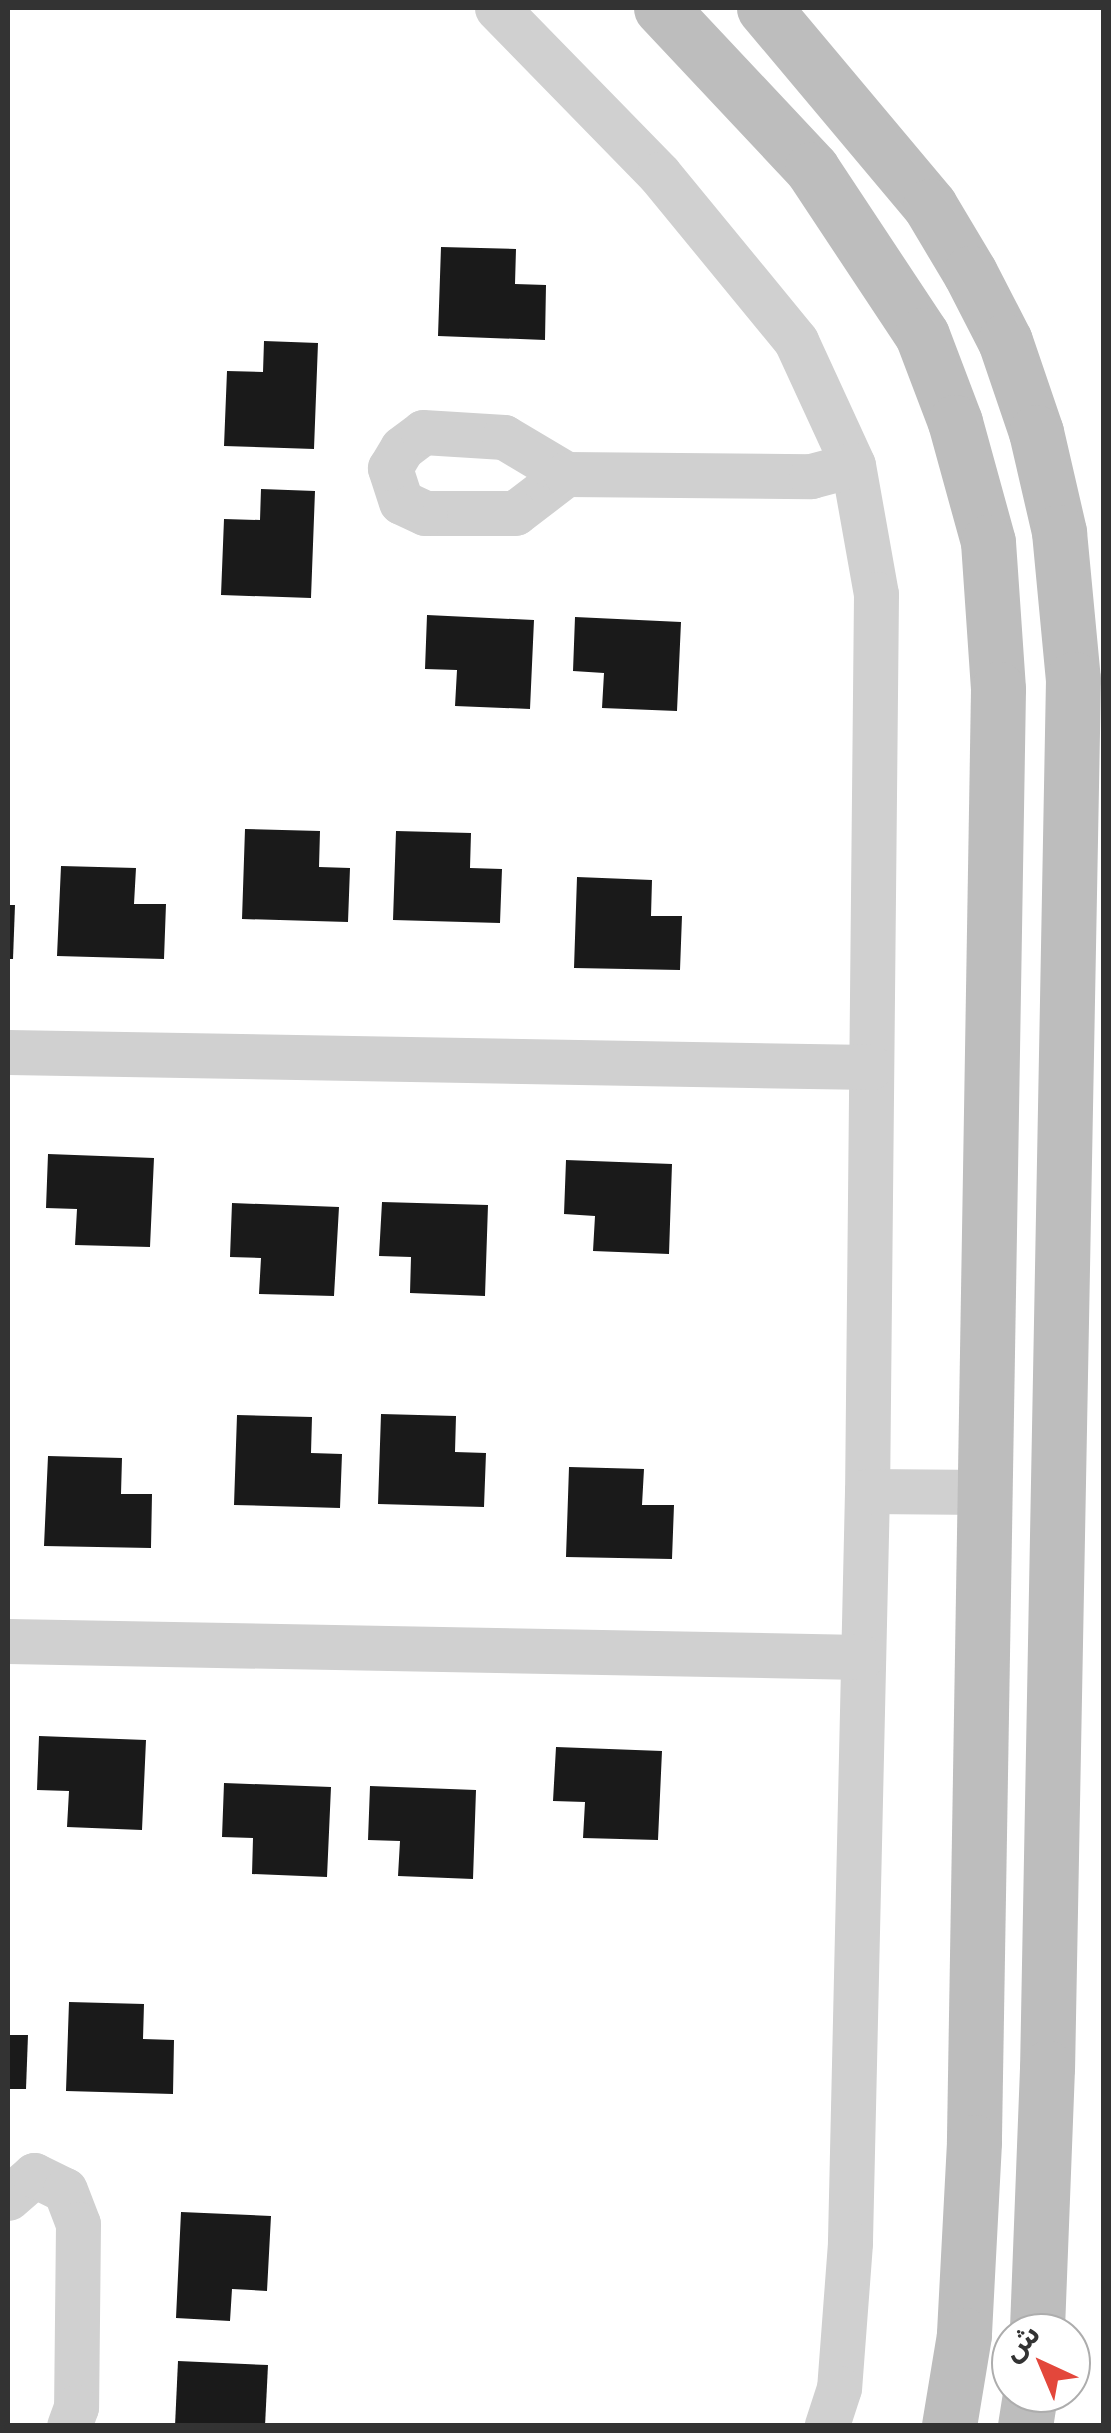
<!DOCTYPE html>
<html>
<head>
<meta charset="utf-8">
<style>
	body { margin:0 }
	#map { position:relative; width:1111px; height:2433px; overflow:hidden; background:#fff; font-family:"Nunito Sans","Noto Sans Arabic",sans-serif }
	div>[style] { position:absolute }
	[style*='--x'] { left:calc(var(--x)*1px); top:calc(var(--y)*1px); width:calc(var(--w)*1px); rotate:calc(var(--a)*1deg) }
	.building>* { inset:0; background:#1a1a1a }
	.minor>* { height:45px; margin:-22.5px; padding:0 22.5px; transform-origin:22.5px; border-radius:22.5px; background:#d0d0d0 }
	.secondary>* { height:55px; margin:-27.5px; padding:0 27.5px; transform-origin:27.5px; border-radius:27.5px; background:#bdbdbd }
	span { translate:-50% -50%; white-space:nowrap; text-align:center; line-height:1.15; -webkit-text-stroke:10px #fff; paint-order:stroke }
	.frame { position:absolute; inset:0; border:10px solid #333; pointer-events:none }
	.north { position:absolute; left:991px; top:2313px; width:100px; height:100px; box-sizing:border-box; background:#fff; border:2px solid #adadad; border-radius:50%; rotate:316deg; font-size:28px; font-weight:700; line-height:40px; text-align:center; color:#333 }
	.north::after { content:''; display:block; margin:auto; width:35px; height:45px; background:#e3473b; clip-path:polygon(50% 0,100% 100%,50% 72%,0 100%) }
</style>
</head>
<body>
<div id="map">
	<div class="building">
		<i style="clip-path:polygon(441px 247px,516px 249px,515px 284px,546px 285px,545px 340px,438px 336px)"></i>
		<i style="clip-path:polygon(264px 341px,318px 343px,314px 449px,224px 446px,227px 371px,263px 372px)"></i>
		<i style="clip-path:polygon(261px 489px,315px 491px,311px 598px,221px 595px,224px 519px,260px 520px)"></i>
		<i style="clip-path:polygon(427px 615px,534px 620px,530px 709px,455px 706px,457px 670px,425px 669px)"></i>
		<i style="clip-path:polygon(575px 617px,681px 622px,677px 711px,602px 708px,604px 673px,573px 671px)"></i>
		<i style="clip-path:polygon(245px 829px,320px 831px,319px 867px,350px 868px,348px 922px,242px 919px)"></i>
		<i style="clip-path:polygon(396px 831px,471px 833px,470px 868px,502px 869px,500px 923px,393px 920px)"></i>
		<i style="clip-path:polygon(61px 866px,136px 868px,134px 904px,166px 904px,164px 959px,57px 956px)"></i>
		<i style="clip-path:polygon(577px 877px,652px 880px,651px 916px,682px 916px,680px 970px,574px 968px)"></i>
		<i style="clip-path:polygon(8px 905px,15px 905px,13px 959px,8px 959px)"></i>
		<i style="clip-path:polygon(48px 1154px,154px 1158px,150px 1247px,75px 1245px,77px 1209px,46px 1208px)"></i>
		<i style="clip-path:polygon(566px 1160px,672px 1164px,669px 1254px,593px 1251px,595px 1216px,564px 1214px)"></i>
		<i style="clip-path:polygon(382px 1202px,488px 1205px,485px 1296px,410px 1293px,411px 1257px,379px 1256px)"></i>
		<i style="clip-path:polygon(232px 1203px,339px 1207px,334px 1296px,259px 1294px,261px 1258px,230px 1257px)"></i>
		<i style="clip-path:polygon(381px 1414px,456px 1416px,455px 1452px,486px 1453px,484px 1507px,378px 1504px)"></i>
		<i style="clip-path:polygon(237px 1415px,312px 1417px,311px 1453px,342px 1454px,340px 1508px,234px 1505px)"></i>
		<i style="clip-path:polygon(48px 1456px,122px 1458px,121px 1494px,152px 1494px,151px 1548px,44px 1546px)"></i>
		<i style="clip-path:polygon(569px 1467px,644px 1469px,642px 1505px,674px 1505px,672px 1559px,566px 1557px)"></i>
		<i style="clip-path:polygon(39px 1736px,146px 1740px,142px 1830px,67px 1827px,69px 1791px,37px 1790px)"></i>
		<i style="clip-path:polygon(556px 1747px,662px 1751px,658px 1840px,583px 1838px,585px 1802px,553px 1801px)"></i>
		<i style="clip-path:polygon(224px 1783px,331px 1787px,327px 1877px,252px 1874px,253px 1838px,222px 1837px)"></i>
		<i style="clip-path:polygon(370px 1786px,476px 1790px,473px 1879px,398px 1876px,400px 1841px,368px 1840px)"></i>
		<i style="clip-path:polygon(69px 2002px,144px 2004px,143px 2039px,174px 2040px,173px 2094px,66px 2091px)"></i>
		<i style="clip-path:polygon(8px 2035px,28px 2035px,26px 2089px,8px 2089px)"></i>
		<i style="clip-path:polygon(181px 2212px,271px 2216px,267px 2291px,232px 2289px,230px 2321px,176px 2318px)"></i>
		<i style="clip-path:polygon(178px 2361px,268px 2365px,265px 2426px,175px 2426px)"></i>
	</div>
	<div class="minor">
		<i style="--x:497;--y:8;--w:232;--a:45.7"></i>
		<i style="--x:659;--y:174;--w:216;--a:50.6"></i>
		<i style="--x:796;--y:341;--w:136;--a:65.3"></i>
		<i style="--x:853;--y:465;--w:131;--a:79.9"></i>
		<i style="--x:876;--y:594;--w:897;--a:90.57"></i>
		<i style="--x:867;--y:1491;--w:752;--a:91.3"></i>
		<i style="--x:850;--y:2243;--w:145;--a:94.3"></i>
		<i style="--x:839;--y:2388;--w:40;--a:108"></i>
		<i style="--x:566;--y:474;--w:64;--a:142.6"></i>
		<i style="--x:515;--y:513;--w:90;--a:180"></i>
		<i style="--x:425;--y:513;--w:26;--a:-155"></i>
		<i style="--x:401;--y:502;--w:36;--a:-108"></i>
		<i style="--x:390;--y:468;--w:23;--a:-59"></i>
		<i style="--x:402;--y:448;--w:26;--a:-37"></i>
		<i style="--x:423;--y:432;--w:81;--a:3.5"></i>
		<i style="--x:504;--y:437;--w:72;--a:30.8"></i>
		<i style="--x:566;--y:474;--w:245;--a:0.5"></i>
		<i style="--x:811;--y:476;--w:43;--a:-14.7"></i>
		<i style="--x:8;--y:1052;--w:863;--a:1"></i>
		<i style="--x:867;--y:1491;--w:119;--a:0.5"></i>
		<i style="--x:8;--y:1641;--w:853;--a:1.07"></i>
		<i style="--x:8;--y:2198;--w:35;--a:-41"></i>
		<i style="--x:34;--y:2175;--w:34;--a:26"></i>
		<i style="--x:65;--y:2190;--w:36;--a:69"></i>
		<i style="--x:78;--y:2224;--w:183;--a:90.6"></i>
		<i style="--x:76;--y:2407;--w:20;--a:110"></i>
	</div>
	<div class="secondary">
		<i style="--x:661;--y:8;--w:221;--a:46.8"></i>
		<i style="--x:812;--y:169;--w:199;--a:56.5"></i>
		<i style="--x:922;--y:335;--w:93;--a:69.2"></i>
		<i style="--x:955;--y:422;--w:124;--a:74.6"></i>
		<i style="--x:988;--y:542;--w:147;--a:86.1"></i>
		<i style="--x:998;--y:689;--w:1453;--a:90.95"></i>
		<i style="--x:974;--y:2142;--w:193;--a:93"></i>
		<i style="--x:964;--y:2335;--w:92;--a:99.4"></i>
		<i style="--x:764;--y:8;--w:258;--a:50"></i>
		<i style="--x:930;--y:206;--w:78;--a:59.2"></i>
		<i style="--x:970;--y:273;--w:76;--a:62.8"></i>
		<i style="--x:1005;--y:341;--w:96;--a:71.2"></i>
		<i style="--x:1036;--y:432;--w:103;--a:77"></i>
		<i style="--x:1059;--y:532;--w:148;--a:84.6"></i>
		<i style="--x:1073;--y:679;--w:1389;--a:91.07"></i>
		<i style="--x:1047;--y:2068;--w:265;--a:92.2"></i>
		<i style="--x:1025;--y:2426;--w:33;--a:-81"></i>
	</div>
	<div class="frame"></div>
	<div class="north">ش</div>
</div>
</body>
</html>
